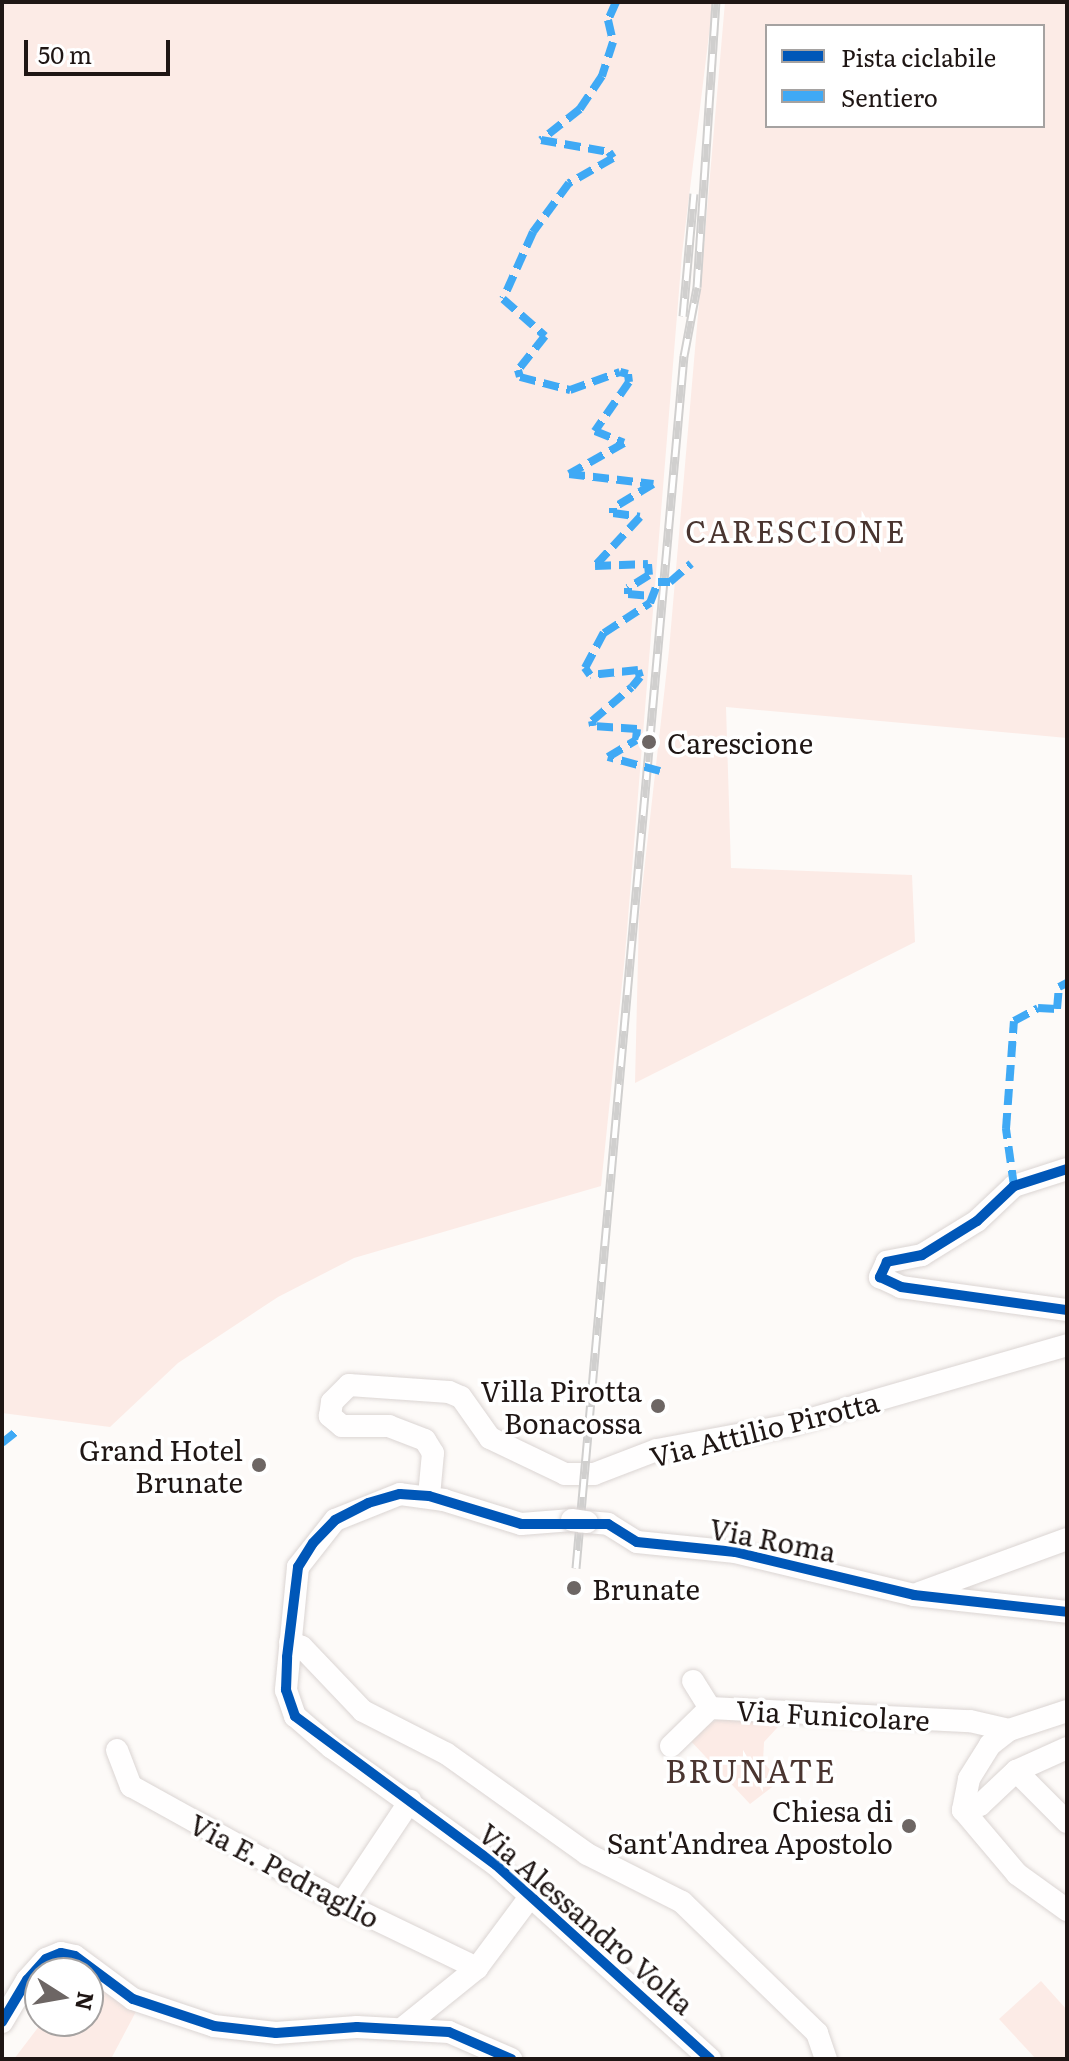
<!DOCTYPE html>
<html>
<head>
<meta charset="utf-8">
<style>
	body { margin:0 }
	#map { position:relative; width:1069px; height:2061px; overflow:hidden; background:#fdfaf8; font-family:Literata,serif }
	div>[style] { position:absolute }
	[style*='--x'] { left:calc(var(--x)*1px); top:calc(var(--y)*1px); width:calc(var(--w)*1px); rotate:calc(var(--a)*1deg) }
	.green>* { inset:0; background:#fcebe6 }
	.roads { filter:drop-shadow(0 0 2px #dbd5d3) drop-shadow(0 0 2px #dbd5d3) }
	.minor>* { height:22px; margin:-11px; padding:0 11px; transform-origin:11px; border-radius:11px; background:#fffefe }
	.rail>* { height:9px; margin-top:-4.5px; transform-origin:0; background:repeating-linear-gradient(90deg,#fff 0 18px,#d0cfce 0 36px); box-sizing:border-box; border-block:2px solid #d0cfce }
	.bridges { filter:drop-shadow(0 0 2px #dbd5d3) drop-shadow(0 0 2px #dbd5d3) }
	.minor-bridge>* { height:22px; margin:-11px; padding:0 11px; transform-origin:11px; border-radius:11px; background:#fffefe }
	.quiet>* { height:8px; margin-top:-4px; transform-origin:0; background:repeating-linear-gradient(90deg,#3fa9f5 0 16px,transparent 0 24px) }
	.cycleway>* { height:10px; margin:-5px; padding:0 5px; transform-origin:5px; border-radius:5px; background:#0057b8 }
	.dots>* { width:22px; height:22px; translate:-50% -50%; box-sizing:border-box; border:4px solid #fff; border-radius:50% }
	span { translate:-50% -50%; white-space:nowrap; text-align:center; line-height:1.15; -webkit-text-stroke:7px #fff; paint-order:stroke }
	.poi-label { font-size:28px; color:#1f1614 }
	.left { translate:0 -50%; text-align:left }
	.right { translate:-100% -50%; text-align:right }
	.street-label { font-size:28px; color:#1f1614 }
	.neighbourhood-label { font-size:30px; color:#4a3530; letter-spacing:2px }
	.quarter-label { font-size:32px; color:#4a3530; letter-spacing:2px }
	.frame { position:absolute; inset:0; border:4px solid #1f1614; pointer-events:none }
	.legend { position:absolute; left:765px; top:24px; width:280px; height:104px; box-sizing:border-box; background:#fff; border:2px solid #a5a2a1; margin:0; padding:10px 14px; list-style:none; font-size:24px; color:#1f1614 }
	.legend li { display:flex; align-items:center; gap:16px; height:40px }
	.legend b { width:40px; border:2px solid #a5a2a1 }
	.north { position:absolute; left:24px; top:1957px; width:80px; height:80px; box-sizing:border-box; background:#fff; border:2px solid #a5a2a1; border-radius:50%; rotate:101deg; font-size:22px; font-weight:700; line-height:32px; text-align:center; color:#1f1614 }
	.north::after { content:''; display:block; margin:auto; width:28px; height:36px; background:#6d6664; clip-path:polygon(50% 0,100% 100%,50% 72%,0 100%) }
	.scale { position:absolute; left:24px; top:40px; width:146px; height:36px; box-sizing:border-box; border:4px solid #1f1614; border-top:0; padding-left:10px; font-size:24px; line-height:28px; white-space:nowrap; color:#1f1614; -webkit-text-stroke:6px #fff; paint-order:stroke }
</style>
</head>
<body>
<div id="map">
	<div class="green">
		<i style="clip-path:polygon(2px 2px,713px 2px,682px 254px,625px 955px,601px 1186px,354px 1258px,278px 1297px,178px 1363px,110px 1427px,2px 1413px)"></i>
		<i style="clip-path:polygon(evenodd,725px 2px,1067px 2px,1067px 738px,726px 707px,731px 868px,912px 875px,915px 942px,635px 1083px,639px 916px,669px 650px,725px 2px,767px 26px,1043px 26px,1043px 126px,767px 126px,767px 26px)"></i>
		<i style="clip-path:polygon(725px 1714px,789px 1715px,764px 1742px,763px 1762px,780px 1781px,750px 1804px,688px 1738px)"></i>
		<i style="clip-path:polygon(1041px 1981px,1067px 2010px,1067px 2059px,1036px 2059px,999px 2019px)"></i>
		<i style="clip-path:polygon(88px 1984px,141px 2002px,111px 2059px,14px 2059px,43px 2021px,88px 2021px)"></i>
	</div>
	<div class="roads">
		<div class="minor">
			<i style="--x:1067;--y:1169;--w:56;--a:162.2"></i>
			<i style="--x:1014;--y:1186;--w:51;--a:136.6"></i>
			<i style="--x:977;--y:1221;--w:65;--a:148.3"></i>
			<i style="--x:922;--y:1255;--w:36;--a:169"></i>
			<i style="--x:887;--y:1262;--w:17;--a:115"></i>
			<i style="--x:880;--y:1277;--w:23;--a:25"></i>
			<i style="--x:901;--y:1287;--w:168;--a:7.9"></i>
			<i style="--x:429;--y:1496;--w:43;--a:-84.7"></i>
			<i style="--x:433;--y:1453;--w:15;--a:-122"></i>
			<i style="--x:425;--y:1440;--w:39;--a:-159"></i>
			<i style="--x:389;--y:1426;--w:47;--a:180"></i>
			<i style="--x:342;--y:1426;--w:16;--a:-140"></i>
			<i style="--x:330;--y:1416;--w:14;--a:-82"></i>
			<i style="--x:332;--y:1402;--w:24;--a:-45"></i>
			<i style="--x:349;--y:1385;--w:100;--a:4"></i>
			<i style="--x:449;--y:1392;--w:13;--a:23"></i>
			<i style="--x:461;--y:1397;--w:50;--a:54.7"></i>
			<i style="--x:490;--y:1438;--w:83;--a:25.6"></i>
			<i style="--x:565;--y:1474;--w:29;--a:0"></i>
			<i style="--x:594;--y:1474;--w:67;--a:-20.9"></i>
			<i style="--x:657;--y:1450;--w:132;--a:-10.5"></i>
			<i style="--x:787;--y:1426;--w:291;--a:-16.1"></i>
			<i style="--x:572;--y:1520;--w:51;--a:175.5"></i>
			<i style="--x:521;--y:1524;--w:81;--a:-162.7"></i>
			<i style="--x:444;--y:1500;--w:44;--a:-172.2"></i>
			<i style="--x:400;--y:1494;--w:70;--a:158.2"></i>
			<i style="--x:335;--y:1520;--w:60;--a:128.2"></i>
			<i style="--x:298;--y:1567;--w:124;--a:95.6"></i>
			<i style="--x:286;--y:1690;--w:28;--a:71"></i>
			<i style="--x:295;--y:1716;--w:48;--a:40.7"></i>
			<i style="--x:331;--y:1747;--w:203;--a:35.6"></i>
			<i style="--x:496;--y:1865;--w:289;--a:42.2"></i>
			<i style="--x:587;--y:1522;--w:21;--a:5"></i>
			<i style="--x:608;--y:1524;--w:34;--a:32"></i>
			<i style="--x:637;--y:1542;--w:99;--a:5.8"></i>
			<i style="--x:735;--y:1552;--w:184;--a:13.5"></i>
			<i style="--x:914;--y:1595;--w:154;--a:6.3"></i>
			<i style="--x:919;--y:1593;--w:158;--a:-20"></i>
			<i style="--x:290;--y:1642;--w:13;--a:23"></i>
			<i style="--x:302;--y:1647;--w:88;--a:46.4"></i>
			<i style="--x:363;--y:1711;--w:94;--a:27.1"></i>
			<i style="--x:447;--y:1754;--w:172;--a:35.5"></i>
			<i style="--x:587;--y:1854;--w:106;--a:26.8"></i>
			<i style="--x:682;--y:1902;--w:188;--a:44.1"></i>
			<i style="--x:817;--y:2033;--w:28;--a:71"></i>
			<i style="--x:693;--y:1681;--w:32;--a:58"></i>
			<i style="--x:1067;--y:1711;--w:61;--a:161.9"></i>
			<i style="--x:1009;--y:1730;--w:24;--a:142"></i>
			<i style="--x:990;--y:1745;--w:40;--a:122"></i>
			<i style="--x:969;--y:1779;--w:32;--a:101"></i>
			<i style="--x:963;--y:1810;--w:84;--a:49.8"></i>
			<i style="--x:1017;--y:1874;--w:62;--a:35.8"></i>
			<i style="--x:671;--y:1746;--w:54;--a:-44.3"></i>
			<i style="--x:710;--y:1708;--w:260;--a:2.9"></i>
			<i style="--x:970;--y:1721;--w:40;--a:13"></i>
			<i style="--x:117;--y:1750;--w:39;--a:69"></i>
			<i style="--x:131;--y:1786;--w:241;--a:29"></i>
			<i style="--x:342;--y:1903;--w:150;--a:25.7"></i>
			<i style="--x:1016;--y:1771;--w:56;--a:-24.3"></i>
			<i style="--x:963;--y:1810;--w:18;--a:-16"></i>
			<i style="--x:980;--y:1805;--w:50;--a:-43.4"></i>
			<i style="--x:1016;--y:1771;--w:72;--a:45"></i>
			<i style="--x:342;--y:1903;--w:123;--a:-56.3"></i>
			<i style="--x:2;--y:2022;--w:49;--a:-59.2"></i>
			<i style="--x:27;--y:1980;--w:28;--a:-48"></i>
			<i style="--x:46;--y:1959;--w:16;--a:-22"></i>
			<i style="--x:61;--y:1953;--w:14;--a:12"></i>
			<i style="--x:75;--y:1956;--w:72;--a:36.6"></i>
			<i style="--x:133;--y:1999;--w:85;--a:18.4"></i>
			<i style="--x:214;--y:2026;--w:62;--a:6.4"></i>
			<i style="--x:276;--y:2033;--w:81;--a:-4.2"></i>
			<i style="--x:357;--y:2027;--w:92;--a:3.1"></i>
			<i style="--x:449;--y:2032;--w:68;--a:23.5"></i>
			<i style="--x:404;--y:2027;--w:94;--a:-38.9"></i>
			<i style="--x:477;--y:1968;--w:89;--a:-53.3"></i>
		</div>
	</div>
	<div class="rail">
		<i style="--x:683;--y:316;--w:123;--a:-84.9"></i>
		<i style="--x:576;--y:1568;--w:1217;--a:-84.91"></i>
		<i style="--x:684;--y:356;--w:70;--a:-79.3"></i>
		<i style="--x:697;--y:287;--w:286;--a:-86.2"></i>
	</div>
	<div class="bridges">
		<div class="minor-bridge">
			<i style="--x:572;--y:1520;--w:15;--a:8"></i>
		</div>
	</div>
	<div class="quiet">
		<i style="--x:616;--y:2;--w:20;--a:114"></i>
		<i style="--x:608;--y:20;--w:23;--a:77"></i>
		<i style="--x:613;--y:42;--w:36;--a:108"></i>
		<i style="--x:602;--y:76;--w:40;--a:124"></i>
		<i style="--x:580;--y:109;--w:50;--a:141.5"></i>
		<i style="--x:541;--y:140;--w:69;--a:10"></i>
		<i style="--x:609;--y:152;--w:7;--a:56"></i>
		<i style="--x:613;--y:158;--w:51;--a:150.4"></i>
		<i style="--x:569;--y:183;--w:61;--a:126.3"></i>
		<i style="--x:533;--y:232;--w:73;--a:114.1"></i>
		<i style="--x:503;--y:299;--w:56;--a:41.4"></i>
		<i style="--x:545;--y:336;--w:43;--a:128.5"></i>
		<i style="--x:518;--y:370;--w:7;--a:74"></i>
		<i style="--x:520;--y:377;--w:52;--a:14.6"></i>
		<i style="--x:570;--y:390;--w:53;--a:-19.8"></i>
		<i style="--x:620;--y:372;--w:8;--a:14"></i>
		<i style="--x:628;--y:374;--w:8;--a:83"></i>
		<i style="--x:629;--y:382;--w:60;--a:124.8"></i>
		<i style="--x:595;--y:431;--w:31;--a:22"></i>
		<i style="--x:624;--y:443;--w:63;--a:150.6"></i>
		<i style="--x:569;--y:474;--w:85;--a:6.8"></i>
		<i style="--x:653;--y:484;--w:47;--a:149"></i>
		<i style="--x:613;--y:508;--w:5;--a:90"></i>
		<i style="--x:613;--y:513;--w:27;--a:8"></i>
		<i style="--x:640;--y:517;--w:67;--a:132.6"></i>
		<i style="--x:595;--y:566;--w:53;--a:-2.2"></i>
		<i style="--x:648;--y:564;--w:11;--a:85"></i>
		<i style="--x:649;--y:575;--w:25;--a:148"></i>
		<i style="--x:628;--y:588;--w:6;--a:90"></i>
		<i style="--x:628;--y:594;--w:23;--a:5"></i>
		<i style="--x:660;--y:771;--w:54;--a:-164.9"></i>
		<i style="--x:608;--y:757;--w:33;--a:-31"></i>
		<i style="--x:636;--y:740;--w:11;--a:-85"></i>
		<i style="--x:637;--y:729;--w:44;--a:-176.1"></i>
		<i style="--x:593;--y:726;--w:5;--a:-101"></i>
		<i style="--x:592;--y:721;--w:52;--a:-40.4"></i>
		<i style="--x:632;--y:687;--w:13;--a:-51"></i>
		<i style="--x:640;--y:677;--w:7;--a:-106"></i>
		<i style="--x:638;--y:670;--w:48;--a:174.1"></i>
		<i style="--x:590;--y:675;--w:9;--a:-126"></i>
		<i style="--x:585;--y:668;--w:40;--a:-62"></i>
		<i style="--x:604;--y:633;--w:55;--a:-33.1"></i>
		<i style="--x:650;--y:603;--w:22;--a:-69"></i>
		<i style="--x:658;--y:582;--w:12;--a:0"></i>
		<i style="--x:670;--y:582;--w:28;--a:-41"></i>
		<i style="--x:1014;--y:1186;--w:58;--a:-98"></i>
		<i style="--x:1006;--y:1129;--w:108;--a:-85.8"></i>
		<i style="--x:1014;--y:1021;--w:27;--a:-28"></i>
		<i style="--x:1038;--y:1008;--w:19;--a:3"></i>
		<i style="--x:1057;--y:1009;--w:22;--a:-85"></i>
		<i style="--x:1059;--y:987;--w:9;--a:-27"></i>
		<i style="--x:2;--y:1443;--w:21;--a:-39"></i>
	</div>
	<div class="cycleway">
		<i style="--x:1067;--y:1169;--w:56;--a:162.2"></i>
		<i style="--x:1014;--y:1186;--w:51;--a:136.6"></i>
		<i style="--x:977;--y:1221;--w:65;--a:148.3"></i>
		<i style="--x:922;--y:1255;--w:36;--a:169"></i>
		<i style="--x:887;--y:1262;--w:17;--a:115"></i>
		<i style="--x:880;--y:1277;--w:23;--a:25"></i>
		<i style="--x:901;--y:1287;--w:168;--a:7.9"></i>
		<i style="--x:2;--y:2022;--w:49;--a:-59.2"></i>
		<i style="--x:27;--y:1980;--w:28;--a:-48"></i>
		<i style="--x:46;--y:1959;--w:16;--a:-22"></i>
		<i style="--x:61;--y:1953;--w:14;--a:12"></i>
		<i style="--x:75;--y:1956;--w:72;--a:36.6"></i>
		<i style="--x:133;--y:1999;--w:85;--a:18.4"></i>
		<i style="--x:214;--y:2026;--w:62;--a:6.4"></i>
		<i style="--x:276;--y:2033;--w:81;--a:-4.2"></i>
		<i style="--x:357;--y:2027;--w:92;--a:3.1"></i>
		<i style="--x:449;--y:2032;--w:68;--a:23.5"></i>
		<i style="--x:710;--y:2059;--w:289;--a:-137.8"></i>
		<i style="--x:496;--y:1865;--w:250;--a:-143.5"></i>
		<i style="--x:295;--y:1716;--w:28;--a:-109"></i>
		<i style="--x:286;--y:1690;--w:33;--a:-88"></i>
		<i style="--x:287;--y:1657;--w:91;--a:-83"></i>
		<i style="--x:298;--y:1567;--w:28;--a:-58"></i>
		<i style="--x:313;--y:1543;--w:32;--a:-46"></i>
		<i style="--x:335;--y:1520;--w:37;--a:-27"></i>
		<i style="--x:368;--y:1503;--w:33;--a:-16"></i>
		<i style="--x:400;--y:1494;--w:29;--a:4"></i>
		<i style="--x:429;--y:1496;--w:96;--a:16.9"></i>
		<i style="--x:521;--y:1524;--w:87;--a:0"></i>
		<i style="--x:608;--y:1524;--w:34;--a:32"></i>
		<i style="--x:637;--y:1542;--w:99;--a:5.8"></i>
		<i style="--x:735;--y:1552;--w:184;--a:13.5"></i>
		<i style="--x:914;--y:1595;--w:154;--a:6.3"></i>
	</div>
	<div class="dots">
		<i style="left:649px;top:742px;background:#6d6664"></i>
		<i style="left:658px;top:1406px;background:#6d6664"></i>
		<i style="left:259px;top:1465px;background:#6d6664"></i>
		<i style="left:574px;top:1588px;background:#6d6664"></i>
		<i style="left:909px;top:1826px;background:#6d6664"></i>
	</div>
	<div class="poi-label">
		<span class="left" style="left:667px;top:742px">Carescione</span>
		<span class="right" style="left:642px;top:1406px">Villa Pirotta<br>Bonacossa</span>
		<span class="right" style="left:243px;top:1465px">Grand Hotel<br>Brunate</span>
		<span class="left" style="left:592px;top:1588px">Brunate</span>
		<span class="right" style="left:893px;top:1826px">Chiesa di<br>Sant'Andrea Apostolo</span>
	</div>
	<div class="street-label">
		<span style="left:764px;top:1428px;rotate:-14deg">Via Attilio Pirotta</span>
		<span style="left:773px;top:1539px;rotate:11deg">Via Roma</span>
		<span style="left:833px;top:1714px;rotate:3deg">Via Funicolare</span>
		<span style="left:285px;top:1870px;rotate:28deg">Via E. Pedraglio</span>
		<span style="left:587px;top:1918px;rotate:41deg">Via Alessandro Volta</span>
	</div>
	<div class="neighbourhood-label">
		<span style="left:796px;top:530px">CARESCIONE</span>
	</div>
	<div class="quarter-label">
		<span style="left:751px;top:1769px">BRUNATE</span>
	</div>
	<div class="frame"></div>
	<ul class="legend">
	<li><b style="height:10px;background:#0057b8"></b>Pista ciclabile</li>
	<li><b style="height:10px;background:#3fa9f5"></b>Sentiero</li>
	</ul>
	<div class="north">N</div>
	<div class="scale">50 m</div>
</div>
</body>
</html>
